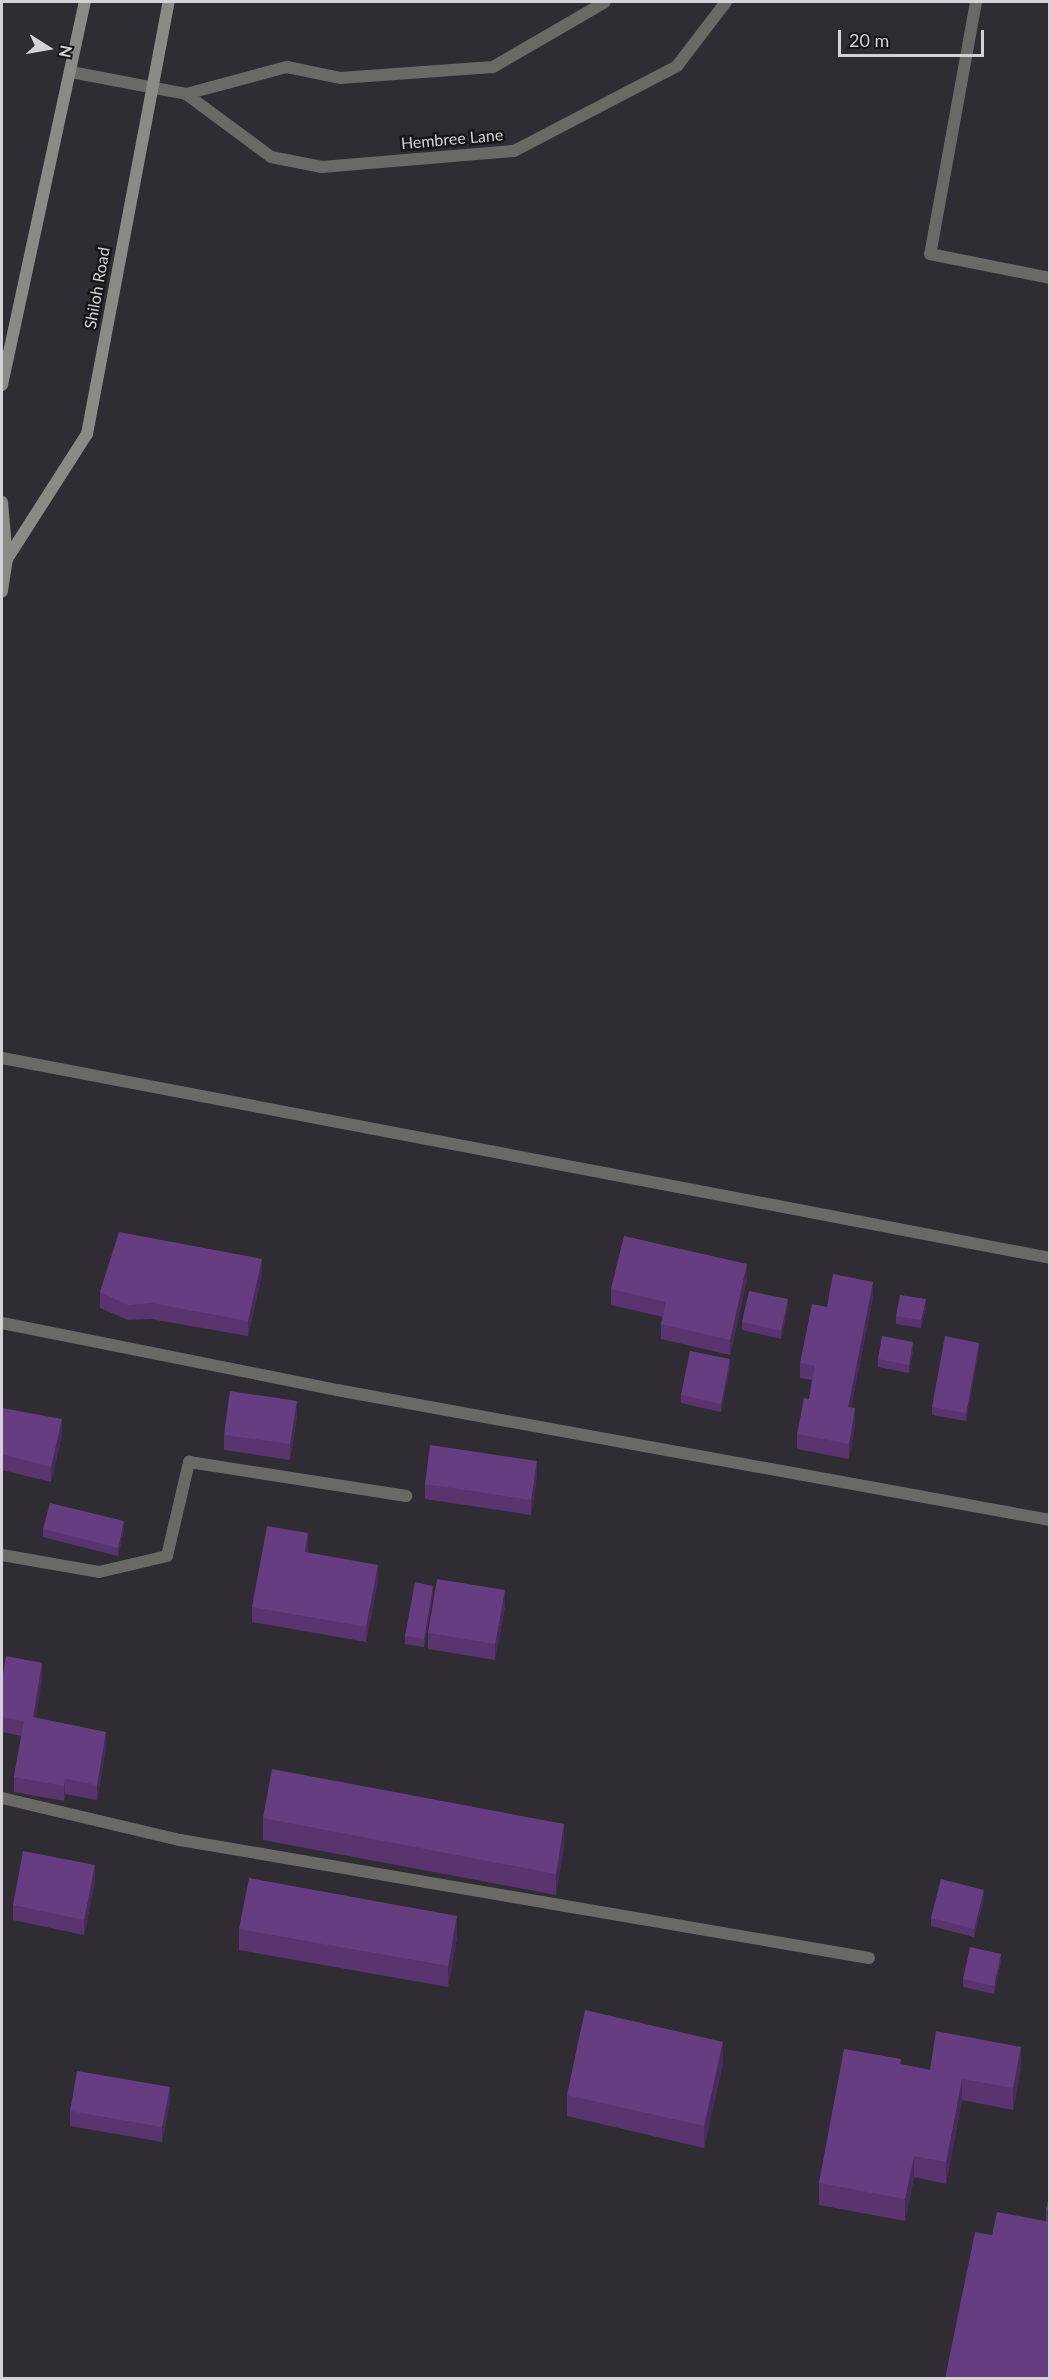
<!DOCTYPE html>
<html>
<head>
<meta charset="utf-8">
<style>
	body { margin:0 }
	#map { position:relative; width:1051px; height:2380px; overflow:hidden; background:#302c33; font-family:Lato,sans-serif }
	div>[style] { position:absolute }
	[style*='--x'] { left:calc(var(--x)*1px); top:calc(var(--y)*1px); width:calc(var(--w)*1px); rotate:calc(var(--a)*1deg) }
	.service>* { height:12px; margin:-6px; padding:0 6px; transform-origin:6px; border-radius:6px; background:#6a6965 }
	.tertiary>* { height:12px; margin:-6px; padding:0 6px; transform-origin:6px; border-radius:6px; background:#6a6965 }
	.secondary>* { height:12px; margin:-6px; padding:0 6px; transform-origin:6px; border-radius:6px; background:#8b8a84 }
	.wall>* { inset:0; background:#59346f }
	.shaded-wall>* { inset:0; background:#482b5a }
	.building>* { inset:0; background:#673d81 }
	span { translate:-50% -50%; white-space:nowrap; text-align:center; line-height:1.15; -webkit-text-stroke:5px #171619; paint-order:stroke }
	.street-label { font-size:16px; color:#d4d2d6 }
	.frame { position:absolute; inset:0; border:3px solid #d4d2d6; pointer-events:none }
	.north { position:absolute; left:18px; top:18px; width:60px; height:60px; -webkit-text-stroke:4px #171619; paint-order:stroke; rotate:101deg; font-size:16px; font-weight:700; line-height:24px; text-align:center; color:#d4d2d6 }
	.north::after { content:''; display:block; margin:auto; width:21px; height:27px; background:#d4d2d6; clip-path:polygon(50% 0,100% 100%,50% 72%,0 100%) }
	.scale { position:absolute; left:838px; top:30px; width:146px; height:27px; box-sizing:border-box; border:3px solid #d4d2d6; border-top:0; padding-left:8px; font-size:18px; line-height:21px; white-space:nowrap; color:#d4d2d6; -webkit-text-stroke:4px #171619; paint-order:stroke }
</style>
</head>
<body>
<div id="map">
	<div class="service">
		<i style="--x:976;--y:2;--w:256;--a:100.3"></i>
		<i style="--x:930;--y:254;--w:122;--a:11.3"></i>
		<i style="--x:2;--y:1058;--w:1067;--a:10.8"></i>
		<i style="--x:2;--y:1323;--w:342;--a:11.3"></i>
		<i style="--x:337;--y:1390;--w:725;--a:10.33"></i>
		<i style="--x:2;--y:1555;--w:98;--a:9.9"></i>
		<i style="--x:99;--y:1572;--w:70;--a:-13.2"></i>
		<i style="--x:167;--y:1556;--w:97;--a:-76.8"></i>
		<i style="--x:189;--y:1462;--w:220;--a:8.9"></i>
		<i style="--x:2;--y:1798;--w:183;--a:13.3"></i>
		<i style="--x:180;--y:1840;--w:699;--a:9.72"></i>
	</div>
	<div class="tertiary">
		<i style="--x:71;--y:72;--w:117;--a:10.8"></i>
		<i style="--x:186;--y:94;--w:105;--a:-15"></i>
		<i style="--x:287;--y:67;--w:54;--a:11.7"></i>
		<i style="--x:340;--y:78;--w:153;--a:-4.1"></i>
		<i style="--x:493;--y:67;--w:129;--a:-30.1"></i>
		<i style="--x:186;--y:94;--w:106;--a:36.5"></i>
		<i style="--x:271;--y:157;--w:52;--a:11.1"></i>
		<i style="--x:322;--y:167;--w:193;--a:-4.8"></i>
		<i style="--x:514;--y:151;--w:184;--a:-27.5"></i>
		<i style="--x:677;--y:66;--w:81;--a:-52.6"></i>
	</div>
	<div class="secondary">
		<i style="--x:2;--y:385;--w:392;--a:-77.8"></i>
		<i style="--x:2;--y:502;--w:57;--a:85"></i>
		<i style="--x:7;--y:559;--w:33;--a:99"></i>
		<i style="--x:7;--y:559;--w:148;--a:-57.4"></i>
		<i style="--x:87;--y:434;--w:440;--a:-79.3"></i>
	</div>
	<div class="wall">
		<i style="clip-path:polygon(262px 1274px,248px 1336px,151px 1319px,128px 1320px,100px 1308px,100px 1292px)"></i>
		<i style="clip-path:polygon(747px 1280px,730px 1355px,661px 1339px,661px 1324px,663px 1317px,611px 1305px,611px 1289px)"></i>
		<i style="clip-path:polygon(873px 1297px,851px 1407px,855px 1424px,849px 1459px,797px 1449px,797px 1434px,809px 1399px,812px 1380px,800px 1378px,800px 1363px,827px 1307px)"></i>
		<i style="clip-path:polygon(788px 1307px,781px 1339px,742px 1330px,742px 1322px)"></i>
		<i style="clip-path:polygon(926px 1307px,921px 1328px,896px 1324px,896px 1316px)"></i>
		<i style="clip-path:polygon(913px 1350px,909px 1373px,878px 1367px,878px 1359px)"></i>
		<i style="clip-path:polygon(979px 1351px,966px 1421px,932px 1415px,932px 1407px)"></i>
		<i style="clip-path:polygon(730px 1367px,721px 1412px,681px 1403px,681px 1395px)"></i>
		<i style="clip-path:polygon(2px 1408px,62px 1435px,51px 1482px,2px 1470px)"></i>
		<i style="clip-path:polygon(297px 1416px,290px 1460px,224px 1450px,224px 1435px)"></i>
		<i style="clip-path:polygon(537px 1476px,531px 1515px,425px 1499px,425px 1484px)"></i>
		<i style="clip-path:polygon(43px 1529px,124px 1529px,118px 1556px,43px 1537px)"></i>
		<i style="clip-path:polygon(308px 1548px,307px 1553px,378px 1580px,366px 1642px,252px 1622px,252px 1607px)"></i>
		<i style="clip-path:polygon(433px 1594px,424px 1647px,405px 1644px,405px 1636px)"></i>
		<i style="clip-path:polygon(505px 1606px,495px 1660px,428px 1649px,428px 1633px)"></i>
		<i style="clip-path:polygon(42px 1679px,35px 1718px,106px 1748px,97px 1800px,65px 1794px,64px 1801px,14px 1792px,14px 1777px,21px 1736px,2px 1732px,2px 1680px)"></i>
		<i style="clip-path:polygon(263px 1818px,564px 1846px,556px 1895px,263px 1840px)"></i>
		<i style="clip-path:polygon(95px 1881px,84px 1935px,13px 1920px,13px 1905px)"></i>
		<i style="clip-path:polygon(984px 1898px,974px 1937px,931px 1926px,931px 1918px)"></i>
		<i style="clip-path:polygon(239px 1929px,457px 1938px,448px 1987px,239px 1950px)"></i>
		<i style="clip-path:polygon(1001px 1962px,994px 1994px,963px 1987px,963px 1979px)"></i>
		<i style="clip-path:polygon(723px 2063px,704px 2148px,567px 2116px,567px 2095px)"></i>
		<i style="clip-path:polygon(901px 2064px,930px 2070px,1021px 2068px,1013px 2110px,962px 2100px,946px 2184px,914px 2177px,905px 2221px,819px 2205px,819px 2183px)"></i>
		<i style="clip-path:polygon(170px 2102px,162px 2142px,70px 2126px,70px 2111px)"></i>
		<i style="clip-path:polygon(1050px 2192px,1050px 2379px,992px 2235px,1046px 2222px,1046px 2210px)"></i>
	</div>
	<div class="shaded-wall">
		<i style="clip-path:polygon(262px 1259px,262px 1274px,248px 1336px,248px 1321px)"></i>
		<i style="clip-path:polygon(747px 1264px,747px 1280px,730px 1355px,730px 1340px)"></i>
		<i style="clip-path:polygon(873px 1282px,873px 1297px,848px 1422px,848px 1407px)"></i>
		<i style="clip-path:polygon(788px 1299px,788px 1307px,781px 1339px,781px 1331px)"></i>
		<i style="clip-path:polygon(926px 1299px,926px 1307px,921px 1328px,921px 1320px)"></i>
		<i style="clip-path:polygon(913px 1342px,913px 1350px,909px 1373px,909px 1365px)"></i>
		<i style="clip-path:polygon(979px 1343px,979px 1351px,966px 1421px,966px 1413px)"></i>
		<i style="clip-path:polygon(730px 1359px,730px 1367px,721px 1412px,721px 1404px)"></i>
		<i style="clip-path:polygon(297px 1401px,297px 1416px,290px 1460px,290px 1444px)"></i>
		<i style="clip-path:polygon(855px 1408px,855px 1424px,849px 1459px,849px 1444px)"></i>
		<i style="clip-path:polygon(62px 1419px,62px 1435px,51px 1482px,51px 1467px)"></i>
		<i style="clip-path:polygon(537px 1461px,537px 1476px,531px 1515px,531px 1500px)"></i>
		<i style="clip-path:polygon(124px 1521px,124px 1529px,118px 1556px,118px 1548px)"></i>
		<i style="clip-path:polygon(308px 1533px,308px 1548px,305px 1567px,305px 1552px)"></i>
		<i style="clip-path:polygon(378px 1565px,378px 1580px,366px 1642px,366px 1627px)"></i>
		<i style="clip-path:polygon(433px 1586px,433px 1594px,424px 1647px,424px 1639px)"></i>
		<i style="clip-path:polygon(505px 1590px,505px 1606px,495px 1660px,495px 1644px)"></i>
		<i style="clip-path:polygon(42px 1663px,42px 1679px,33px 1733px,33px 1717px)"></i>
		<i style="clip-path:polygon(106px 1732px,106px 1748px,97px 1800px,97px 1785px)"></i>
		<i style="clip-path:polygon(65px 1779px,65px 1794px,64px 1801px,64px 1786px)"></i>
		<i style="clip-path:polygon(564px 1824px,564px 1846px,556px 1895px,556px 1874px)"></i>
		<i style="clip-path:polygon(95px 1865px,95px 1881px,84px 1935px,84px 1920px)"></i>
		<i style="clip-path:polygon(984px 1890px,984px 1898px,974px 1937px,974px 1929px)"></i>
		<i style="clip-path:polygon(457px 1916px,457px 1938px,448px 1987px,448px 1966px)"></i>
		<i style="clip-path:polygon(1001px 1954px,1001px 1962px,994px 1994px,994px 1986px)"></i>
		<i style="clip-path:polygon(723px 2042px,723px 2063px,704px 2148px,704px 2126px)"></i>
		<i style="clip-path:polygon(1021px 2047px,1021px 2068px,1013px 2110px,1013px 2088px)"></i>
		<i style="clip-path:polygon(962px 2079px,962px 2100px,946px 2184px,946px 2162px)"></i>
		<i style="clip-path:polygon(170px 2087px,170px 2102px,162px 2142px,162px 2127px)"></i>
		<i style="clip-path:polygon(914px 2156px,914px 2177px,905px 2221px,905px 2199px)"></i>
	</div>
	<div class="building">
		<i style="clip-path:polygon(119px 1232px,262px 1259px,248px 1321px,151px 1303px,128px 1305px,100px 1292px)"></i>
		<i style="clip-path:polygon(624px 1236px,747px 1264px,730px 1340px,661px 1324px,666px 1302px,611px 1289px)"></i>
		<i style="clip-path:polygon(833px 1274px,873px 1282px,848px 1407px,855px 1408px,849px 1444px,797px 1434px,804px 1398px,809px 1399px,815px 1366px,800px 1363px,812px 1304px,827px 1307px)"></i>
		<i style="clip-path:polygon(749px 1291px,788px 1299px,781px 1331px,742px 1322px)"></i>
		<i style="clip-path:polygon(900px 1295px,926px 1299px,921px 1320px,896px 1316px)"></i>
		<i style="clip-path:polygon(882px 1336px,913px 1342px,909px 1365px,878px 1359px)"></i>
		<i style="clip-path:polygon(945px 1336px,979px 1343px,966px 1413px,932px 1407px)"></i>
		<i style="clip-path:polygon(690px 1351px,730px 1359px,721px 1404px,681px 1395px)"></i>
		<i style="clip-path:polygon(230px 1391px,297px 1401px,290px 1444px,224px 1435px)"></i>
		<i style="clip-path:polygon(2px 1408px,62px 1419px,51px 1467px,2px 1454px)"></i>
		<i style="clip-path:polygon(430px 1445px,537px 1461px,531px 1500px,425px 1484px)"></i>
		<i style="clip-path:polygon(50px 1503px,124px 1521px,118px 1548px,43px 1529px)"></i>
		<i style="clip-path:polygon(267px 1526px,308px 1533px,305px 1552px,378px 1565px,366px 1627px,252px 1607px)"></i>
		<i style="clip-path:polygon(437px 1579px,505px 1590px,495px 1644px,428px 1633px)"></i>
		<i style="clip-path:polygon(415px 1582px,433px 1586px,424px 1639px,405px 1636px)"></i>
		<i style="clip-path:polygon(6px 1656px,42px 1663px,33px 1717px,106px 1732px,97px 1785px,65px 1779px,64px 1786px,14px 1777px,24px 1721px,2px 1717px,2px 1680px)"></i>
		<i style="clip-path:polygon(272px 1769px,564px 1824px,556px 1874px,263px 1818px)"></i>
		<i style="clip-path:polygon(23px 1851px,95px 1865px,84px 1920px,13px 1905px)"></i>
		<i style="clip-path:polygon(249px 1878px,457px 1916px,448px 1966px,239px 1929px)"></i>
		<i style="clip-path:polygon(941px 1879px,984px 1890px,974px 1929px,931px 1918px)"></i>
		<i style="clip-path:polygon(970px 1947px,1001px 1954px,994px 1986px,963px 1979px)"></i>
		<i style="clip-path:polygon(585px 2010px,723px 2042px,704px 2126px,567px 2095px)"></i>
		<i style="clip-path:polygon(936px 2031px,1021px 2047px,1013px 2088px,962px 2079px,946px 2162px,914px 2156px,905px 2199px,819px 2183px,844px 2049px,901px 2059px,900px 2064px,930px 2070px)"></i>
		<i style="clip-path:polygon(77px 2071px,170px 2087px,162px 2127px,70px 2111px)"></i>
		<i style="clip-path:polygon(1050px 2192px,1050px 2210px,1046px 2210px)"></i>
		<i style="clip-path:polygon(997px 2212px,1050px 2222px,1050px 2379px,945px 2379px,975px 2232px,992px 2235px)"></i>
	</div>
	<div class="street-label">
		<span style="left:452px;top:139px;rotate:-5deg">Hembree Lane</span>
		<span style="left:97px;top:288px;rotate:-80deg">Shiloh Road</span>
	</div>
	<div class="frame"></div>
	<div class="north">N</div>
	<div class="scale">20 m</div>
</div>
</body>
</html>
